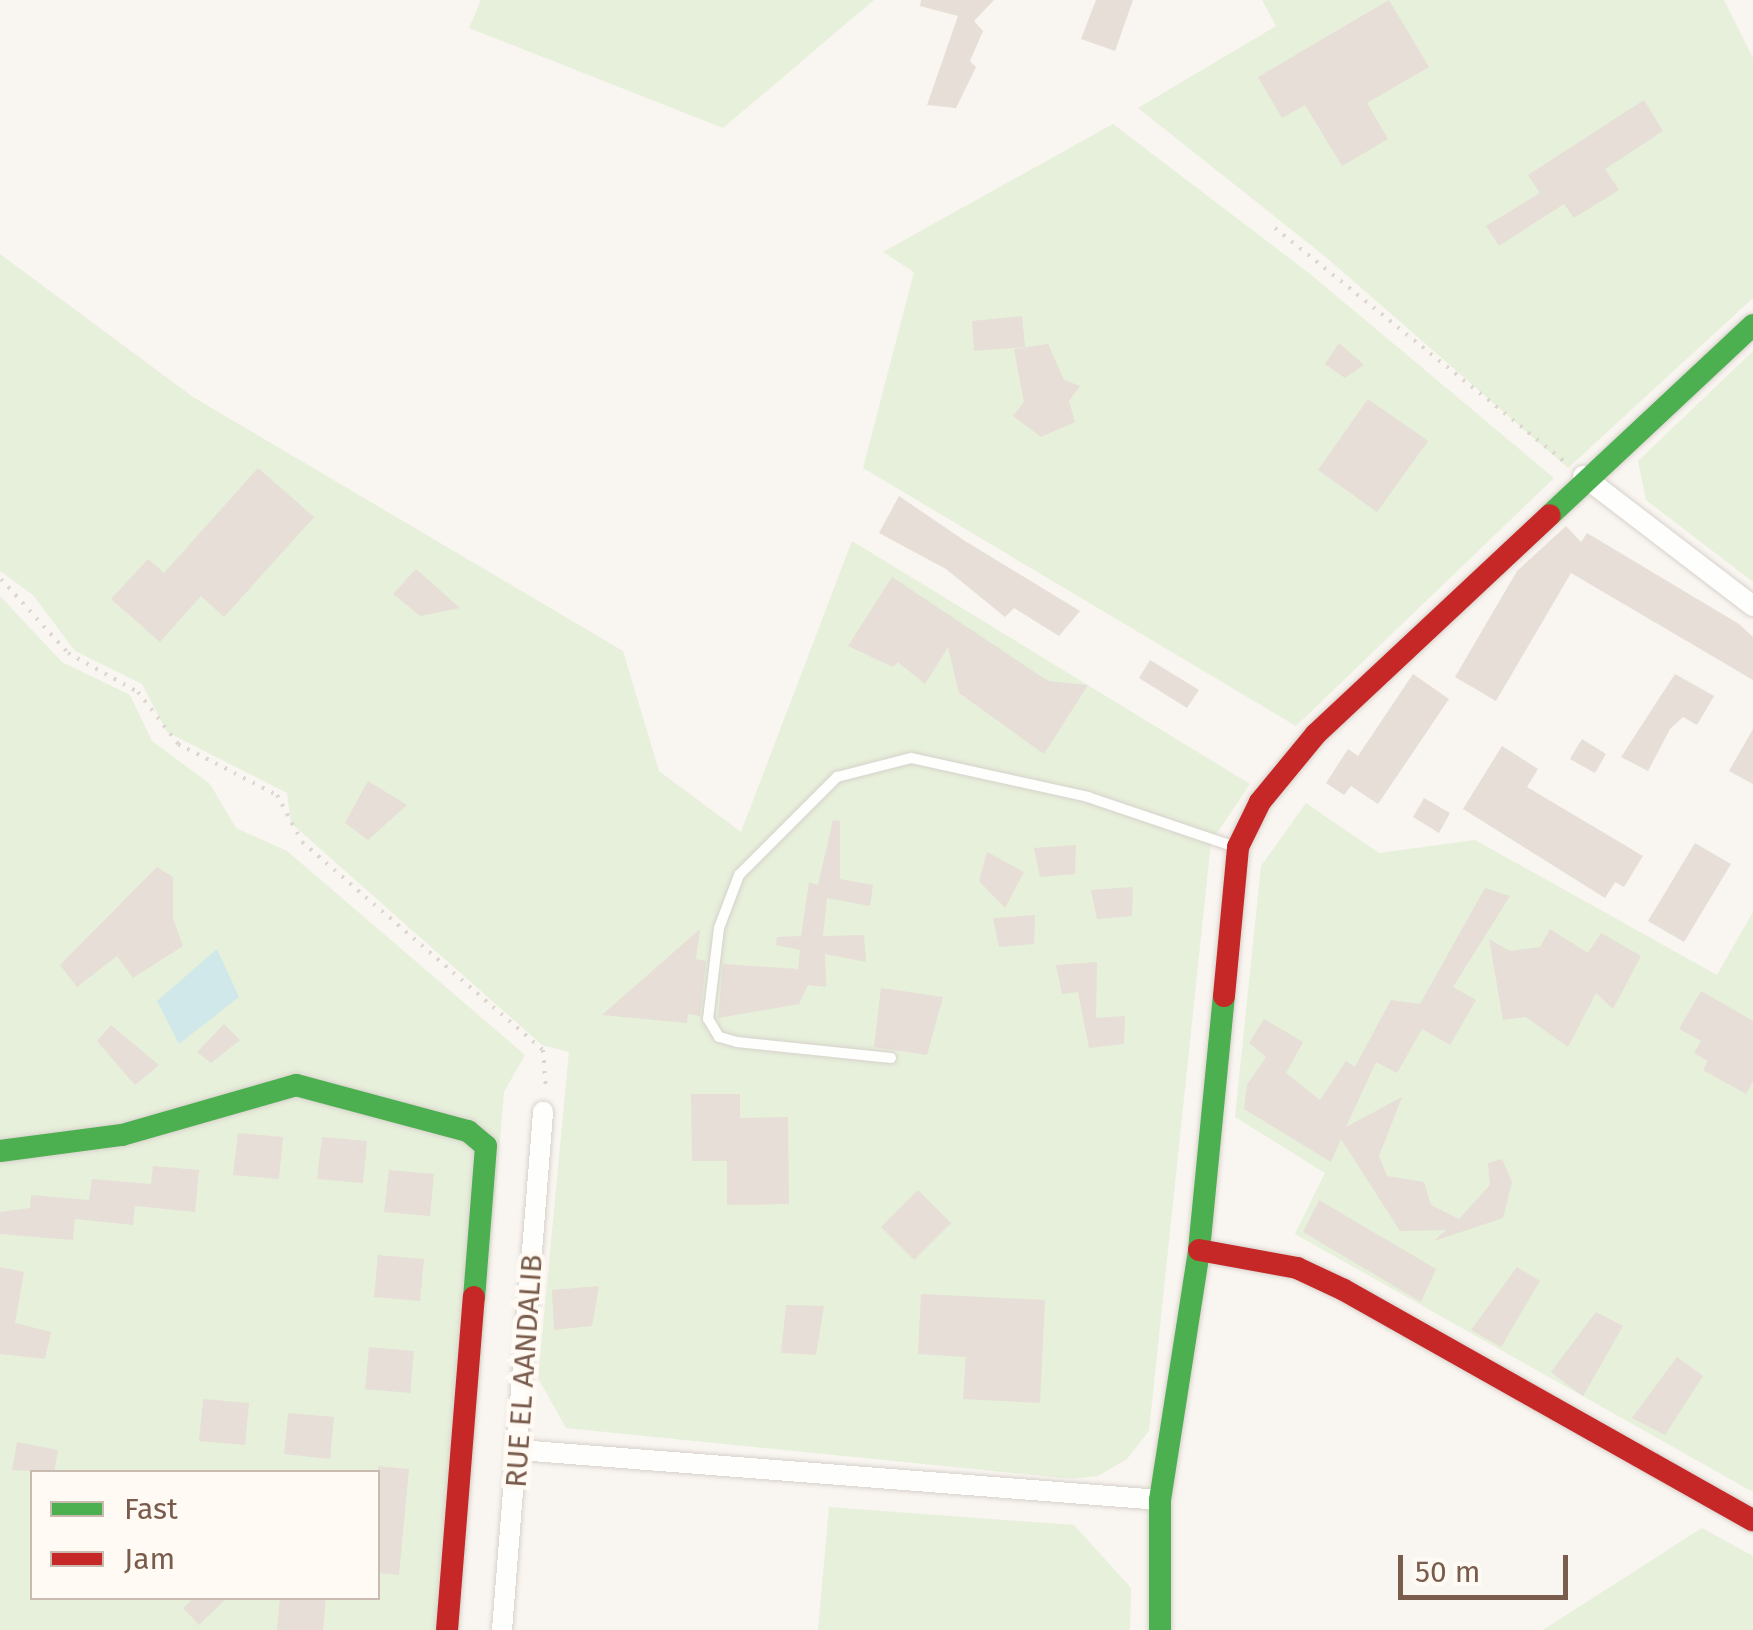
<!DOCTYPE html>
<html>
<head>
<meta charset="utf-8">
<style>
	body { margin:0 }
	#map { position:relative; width:1753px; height:1630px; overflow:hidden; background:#f9f5f0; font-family:"Fira Sans",sans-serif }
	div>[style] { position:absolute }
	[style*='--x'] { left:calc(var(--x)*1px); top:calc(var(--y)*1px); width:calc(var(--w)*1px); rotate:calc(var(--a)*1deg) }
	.green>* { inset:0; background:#e7f0db }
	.water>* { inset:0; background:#d0e8ea }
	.building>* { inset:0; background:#e6ded7 }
	.path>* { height:4px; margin-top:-2px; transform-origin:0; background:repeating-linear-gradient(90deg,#dcd5d0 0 2.5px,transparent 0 10.5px) }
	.roads { filter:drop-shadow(0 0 2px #d7d1cb) drop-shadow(0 0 2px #d7d1cb) }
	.lane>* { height:10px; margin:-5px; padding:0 5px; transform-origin:5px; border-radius:5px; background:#fefefd }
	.street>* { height:20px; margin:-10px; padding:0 10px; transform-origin:10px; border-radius:10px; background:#fefefd }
	.fast>* { height:22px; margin:-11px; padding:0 11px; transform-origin:11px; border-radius:11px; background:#4caf50 }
	.jam>* { height:22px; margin:-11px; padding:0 11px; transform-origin:11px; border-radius:11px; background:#c62828 }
	span { translate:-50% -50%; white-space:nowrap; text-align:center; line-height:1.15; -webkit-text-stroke:9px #fffaf3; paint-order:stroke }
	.street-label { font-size:30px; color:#7a5c4d }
	.legend { position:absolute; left:30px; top:1470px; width:350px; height:130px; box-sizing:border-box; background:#fffaf3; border:2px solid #cabbb1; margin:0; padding:12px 18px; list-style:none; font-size:30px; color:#7a5c4d }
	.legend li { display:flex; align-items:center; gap:20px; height:50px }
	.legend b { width:50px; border:2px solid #cabbb1 }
	.scale { position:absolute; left:1398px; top:1555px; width:170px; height:45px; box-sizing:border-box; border:5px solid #7a5c4d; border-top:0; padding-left:12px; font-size:30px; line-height:35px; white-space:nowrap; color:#7a5c4d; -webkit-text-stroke:8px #fffaf3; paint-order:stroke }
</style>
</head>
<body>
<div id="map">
	<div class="green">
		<i style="clip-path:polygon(481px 0,874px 0,723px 128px,469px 28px)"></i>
		<i style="clip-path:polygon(1262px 0,1724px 0,1753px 58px,1753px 298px,1568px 468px,1327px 258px,1138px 108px,1276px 26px)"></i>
		<i style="clip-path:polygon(1113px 124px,1310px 274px,1554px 478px,1296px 726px,863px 468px,914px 272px,883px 252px)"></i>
		<i style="clip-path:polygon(0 254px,193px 397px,623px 651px,659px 771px,741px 832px,852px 541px,1250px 784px,1211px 842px,1149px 1431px,1127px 1459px,1098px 1476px,1072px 1479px,566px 1428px,538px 1378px,569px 1052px,542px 1045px,291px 823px,287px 793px,167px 732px,142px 684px,75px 651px,33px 595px,0 571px)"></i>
		<i style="clip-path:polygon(1753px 351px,1753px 582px,1646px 500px,1638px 461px)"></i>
		<i style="clip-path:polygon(evenodd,0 596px,62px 662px,130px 695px,152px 741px,210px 784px,236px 828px,287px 851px,525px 1055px,504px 1092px,459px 1630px,0 1630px,0 596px,32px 1472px,378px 1472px,378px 1598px,32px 1598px,32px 1472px)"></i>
		<i style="clip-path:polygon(1306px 803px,1379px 853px,1475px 840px,1717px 975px,1753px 912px,1753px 1492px,1295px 1234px,1325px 1173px,1235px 1117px,1261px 866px)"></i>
		<i style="clip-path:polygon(829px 1507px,1074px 1525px,1131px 1588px,1130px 1630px,818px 1630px)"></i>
		<i style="clip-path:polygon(1702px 1528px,1753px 1556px,1753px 1630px,1543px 1630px)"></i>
	</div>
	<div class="water">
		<i style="clip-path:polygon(217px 949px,239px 997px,179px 1044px,157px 1001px)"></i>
	</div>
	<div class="building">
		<i style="clip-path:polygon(921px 0,994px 0,974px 21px,983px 31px,970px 61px,976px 67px,956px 108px,927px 105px,958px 16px,920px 6px)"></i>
		<i style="clip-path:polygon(1096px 0,1133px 0,1115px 51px,1081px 39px)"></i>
		<i style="clip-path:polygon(1389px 0,1429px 67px,1367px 103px,1388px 139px,1342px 166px,1305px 105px,1282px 118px,1258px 77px)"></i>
		<i style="clip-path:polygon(1644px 100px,1663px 131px,1605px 169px,1619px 190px,1574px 218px,1564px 204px,1499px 246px,1486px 226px,1540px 193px,1528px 175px)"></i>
		<i style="clip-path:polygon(1022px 316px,1025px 347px,974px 351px,972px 321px)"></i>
		<i style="clip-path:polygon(1339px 343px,1364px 365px,1345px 378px,1325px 364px)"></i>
		<i style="clip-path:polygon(1048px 344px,1064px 380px,1080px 386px,1069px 401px,1075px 422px,1041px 437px,1013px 416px,1024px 402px,1014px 349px)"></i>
		<i style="clip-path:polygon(1368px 399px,1428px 441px,1377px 512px,1318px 470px)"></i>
		<i style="clip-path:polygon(258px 468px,314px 517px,224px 617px,201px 596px,160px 642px,111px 599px,148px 559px,164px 573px)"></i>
		<i style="clip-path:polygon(899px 496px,965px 541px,1080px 611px,1059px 636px,1014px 608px,1005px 617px,946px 569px,879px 533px)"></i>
		<i style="clip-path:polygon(1566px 526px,1581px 542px,1587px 533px,1739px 624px,1753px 637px,1753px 680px,1571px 573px,1496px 701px,1455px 677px,1517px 571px)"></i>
		<i style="clip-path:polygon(416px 569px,460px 608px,420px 616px,393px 594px)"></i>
		<i style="clip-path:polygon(892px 577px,1048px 681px,1088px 685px,1044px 754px,959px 693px,948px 647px,925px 684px,898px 662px,893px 667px,848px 646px)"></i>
		<i style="clip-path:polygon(1150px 660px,1199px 690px,1187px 708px,1139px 678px)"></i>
		<i style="clip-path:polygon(1413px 674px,1449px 699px,1378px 804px,1351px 786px,1344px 795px,1326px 783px,1348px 749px,1358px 756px)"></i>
		<i style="clip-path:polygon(1675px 674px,1714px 696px,1697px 725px,1683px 717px,1670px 729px,1648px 771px,1621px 757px)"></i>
		<i style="clip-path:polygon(1753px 729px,1753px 784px,1729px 771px)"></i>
		<i style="clip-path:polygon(1582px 739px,1606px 754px,1595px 773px,1570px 759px)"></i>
		<i style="clip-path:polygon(1502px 746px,1538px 769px,1527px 787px,1643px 856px,1624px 887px,1615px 882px,1605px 898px,1463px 809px)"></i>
		<i style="clip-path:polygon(368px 781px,407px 805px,368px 840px,345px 823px)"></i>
		<i style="clip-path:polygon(1424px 798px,1450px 813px,1439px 833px,1413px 817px)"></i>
		<i style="clip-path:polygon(833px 820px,840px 821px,840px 879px,873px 885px,870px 906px,827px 898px,823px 936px,864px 935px,866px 962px,825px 954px,826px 987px,808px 985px,799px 1004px,718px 1018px,723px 964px,798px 969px,800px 950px,776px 945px,777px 937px,801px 936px,809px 882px,818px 885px)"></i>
		<i style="clip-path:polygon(1695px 843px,1731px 864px,1684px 942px,1648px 921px)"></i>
		<i style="clip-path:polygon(1076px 845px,1075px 874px,1040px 877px,1034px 848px)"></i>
		<i style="clip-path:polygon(987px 852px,1024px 872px,1005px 908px,979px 881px)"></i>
		<i style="clip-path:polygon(157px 867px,173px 877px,173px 918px,183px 946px,133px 978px,117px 956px,77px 987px,60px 965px)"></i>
		<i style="clip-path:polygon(1133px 887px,1132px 916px,1097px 919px,1091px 890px)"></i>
		<i style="clip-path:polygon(1485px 888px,1510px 896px,1453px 987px,1476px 1000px,1450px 1045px,1422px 1029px,1397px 1073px,1376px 1062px,1346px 1127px,1402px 1097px,1379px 1156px,1387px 1176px,1424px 1182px,1431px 1205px,1459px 1219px,1490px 1185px,1488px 1163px,1502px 1159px,1512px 1182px,1503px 1218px,1434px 1241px,1446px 1230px,1400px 1231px,1341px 1139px,1331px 1162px,1244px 1109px,1247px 1085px,1266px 1057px,1249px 1043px,1264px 1019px,1303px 1042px,1286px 1073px,1320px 1100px,1346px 1061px,1355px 1067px,1391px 1000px,1420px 1004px)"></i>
		<i style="clip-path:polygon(1035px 915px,1034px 944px,999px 947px,993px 918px)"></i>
		<i style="clip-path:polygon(700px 929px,696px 959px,706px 961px,700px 1016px,688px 1014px,687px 1023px,602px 1015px)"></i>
		<i style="clip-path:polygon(1550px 929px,1588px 953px,1601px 933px,1641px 956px,1613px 1009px,1596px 993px,1568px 1047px,1526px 1017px,1503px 1020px,1489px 939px,1510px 951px,1540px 947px)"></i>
		<i style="clip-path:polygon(1097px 962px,1096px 1018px,1125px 1016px,1124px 1044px,1089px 1048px,1078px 992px,1062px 994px,1056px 965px)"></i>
		<i style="clip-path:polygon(881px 988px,943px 997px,927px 1055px,874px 1047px)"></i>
		<i style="clip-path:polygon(1701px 991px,1753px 1021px,1753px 1081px,1746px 1094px,1703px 1070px,1708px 1061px,1694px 1053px,1701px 1041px,1679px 1029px)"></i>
		<i style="clip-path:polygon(224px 1024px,240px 1040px,211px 1063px,197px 1052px)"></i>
		<i style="clip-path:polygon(111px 1025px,159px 1065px,135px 1085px,97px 1041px)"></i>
		<i style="clip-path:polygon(691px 1094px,740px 1094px,740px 1118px,788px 1117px,789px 1204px,727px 1205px,727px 1161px,692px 1161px)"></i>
		<i style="clip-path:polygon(238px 1133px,283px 1137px,279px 1179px,233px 1175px)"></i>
		<i style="clip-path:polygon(322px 1137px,367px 1141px,363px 1183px,317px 1179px)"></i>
		<i style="clip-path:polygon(153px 1166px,199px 1170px,195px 1212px,135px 1206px,133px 1225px,75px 1219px,73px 1240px,0 1234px,0 1212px,30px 1208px,31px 1195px,89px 1200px,92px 1179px,151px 1184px)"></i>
		<i style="clip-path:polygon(389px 1170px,434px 1174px,430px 1216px,384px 1212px)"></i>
		<i style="clip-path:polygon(918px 1190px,951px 1223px,914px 1260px,881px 1227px)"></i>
		<i style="clip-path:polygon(1319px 1200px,1436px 1269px,1421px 1302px,1303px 1232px)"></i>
		<i style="clip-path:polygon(378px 1255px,424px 1259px,420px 1301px,374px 1297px)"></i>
		<i style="clip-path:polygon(0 1267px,24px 1272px,15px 1323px,51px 1332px,45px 1359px,0 1354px)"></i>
		<i style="clip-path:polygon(1517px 1267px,1540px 1281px,1501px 1347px,1471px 1330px)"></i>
		<i style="clip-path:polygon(599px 1286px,592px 1326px,554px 1330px,552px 1290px)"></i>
		<i style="clip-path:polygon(921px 1294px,1045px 1300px,1040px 1403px,963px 1399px,966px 1357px,918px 1354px)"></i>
		<i style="clip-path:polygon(786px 1305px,824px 1306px,816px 1355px,781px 1353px)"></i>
		<i style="clip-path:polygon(1596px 1312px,1623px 1326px,1583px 1396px,1551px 1372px)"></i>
		<i style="clip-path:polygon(369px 1347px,414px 1351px,410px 1393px,365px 1389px)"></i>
		<i style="clip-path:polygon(1677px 1357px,1703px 1376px,1665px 1435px,1632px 1418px)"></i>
		<i style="clip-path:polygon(203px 1399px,249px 1403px,245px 1445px,199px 1441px)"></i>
		<i style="clip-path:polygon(288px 1413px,334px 1417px,330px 1459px,284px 1454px)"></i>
		<i style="clip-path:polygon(17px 1442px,58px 1450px,54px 1472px,12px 1470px)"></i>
		<i style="clip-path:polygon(378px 1466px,409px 1469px,399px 1575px,378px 1573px)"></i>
		<i style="clip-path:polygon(194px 1598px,227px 1598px,199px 1625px,183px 1608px)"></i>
		<i style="clip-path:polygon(280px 1598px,326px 1598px,323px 1630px,277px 1630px)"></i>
	</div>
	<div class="path">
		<i style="--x:1275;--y:228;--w:376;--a:38.9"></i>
		<i style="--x:1;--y:579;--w:100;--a:47.8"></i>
		<i style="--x:68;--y:653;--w:80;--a:29.1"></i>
		<i style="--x:138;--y:692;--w:66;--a:52.4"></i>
		<i style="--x:178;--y:744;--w:111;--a:27.3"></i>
		<i style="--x:277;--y:795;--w:53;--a:62"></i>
		<i style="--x:302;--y:842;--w:318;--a:40.8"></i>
		<i style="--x:543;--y:1050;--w:42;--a:85.9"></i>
	</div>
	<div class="roads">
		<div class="lane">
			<i style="--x:891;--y:1058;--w:155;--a:-174.1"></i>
			<i style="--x:737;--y:1042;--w:19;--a:-164"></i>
			<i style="--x:719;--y:1037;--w:21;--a:-121"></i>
			<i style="--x:708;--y:1019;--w:92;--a:-83.1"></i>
			<i style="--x:719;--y:928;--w:57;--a:-69.3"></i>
			<i style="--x:739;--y:875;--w:139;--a:-45"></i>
			<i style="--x:837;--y:777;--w:76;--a:-14.4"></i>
			<i style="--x:911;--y:758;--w:181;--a:12.4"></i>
			<i style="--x:1088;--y:797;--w:153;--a:18.7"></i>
		</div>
		<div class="street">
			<i style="--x:1583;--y:476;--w:214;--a:37.4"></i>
			<i style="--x:519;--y:1450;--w:643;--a:4.46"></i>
			<i style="--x:502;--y:1630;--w:520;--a:-85.47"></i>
		</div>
		<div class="fast">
			<i style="--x:1550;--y:515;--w:278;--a:-43.1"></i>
			<i style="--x:0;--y:1151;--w:123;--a:-7.5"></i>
			<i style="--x:122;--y:1135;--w:181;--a:-16"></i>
			<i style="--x:296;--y:1085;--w:178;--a:15"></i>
			<i style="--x:468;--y:1131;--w:23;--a:40"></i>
			<i style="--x:486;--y:1146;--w:151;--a:94.5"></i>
			<i style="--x:1160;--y:1630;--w:130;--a:-90"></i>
			<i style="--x:1160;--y:1500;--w:253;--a:-81.1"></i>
			<i style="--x:1199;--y:1250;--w:255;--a:-84.4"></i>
		</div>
		<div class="jam">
			<i style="--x:1224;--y:996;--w:150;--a:-84.6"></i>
			<i style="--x:1238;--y:847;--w:50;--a:-63.9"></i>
			<i style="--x:1260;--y:802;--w:88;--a:-50.5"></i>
			<i style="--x:1316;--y:734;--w:320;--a:-43.1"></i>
			<i style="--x:1199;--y:1250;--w:100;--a:10.4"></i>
			<i style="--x:1297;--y:1268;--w:52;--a:25.1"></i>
			<i style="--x:1344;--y:1290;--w:469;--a:29.4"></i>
			<i style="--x:447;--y:1630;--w:334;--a:-85.4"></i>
		</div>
	</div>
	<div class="street-label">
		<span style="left:524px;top:1371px;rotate:-86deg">RUE EL AANDALIB</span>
	</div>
	<ul class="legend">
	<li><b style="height:12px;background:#4caf50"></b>Fast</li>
	<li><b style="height:12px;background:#c62828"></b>Jam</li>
	</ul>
	<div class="scale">50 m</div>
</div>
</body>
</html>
